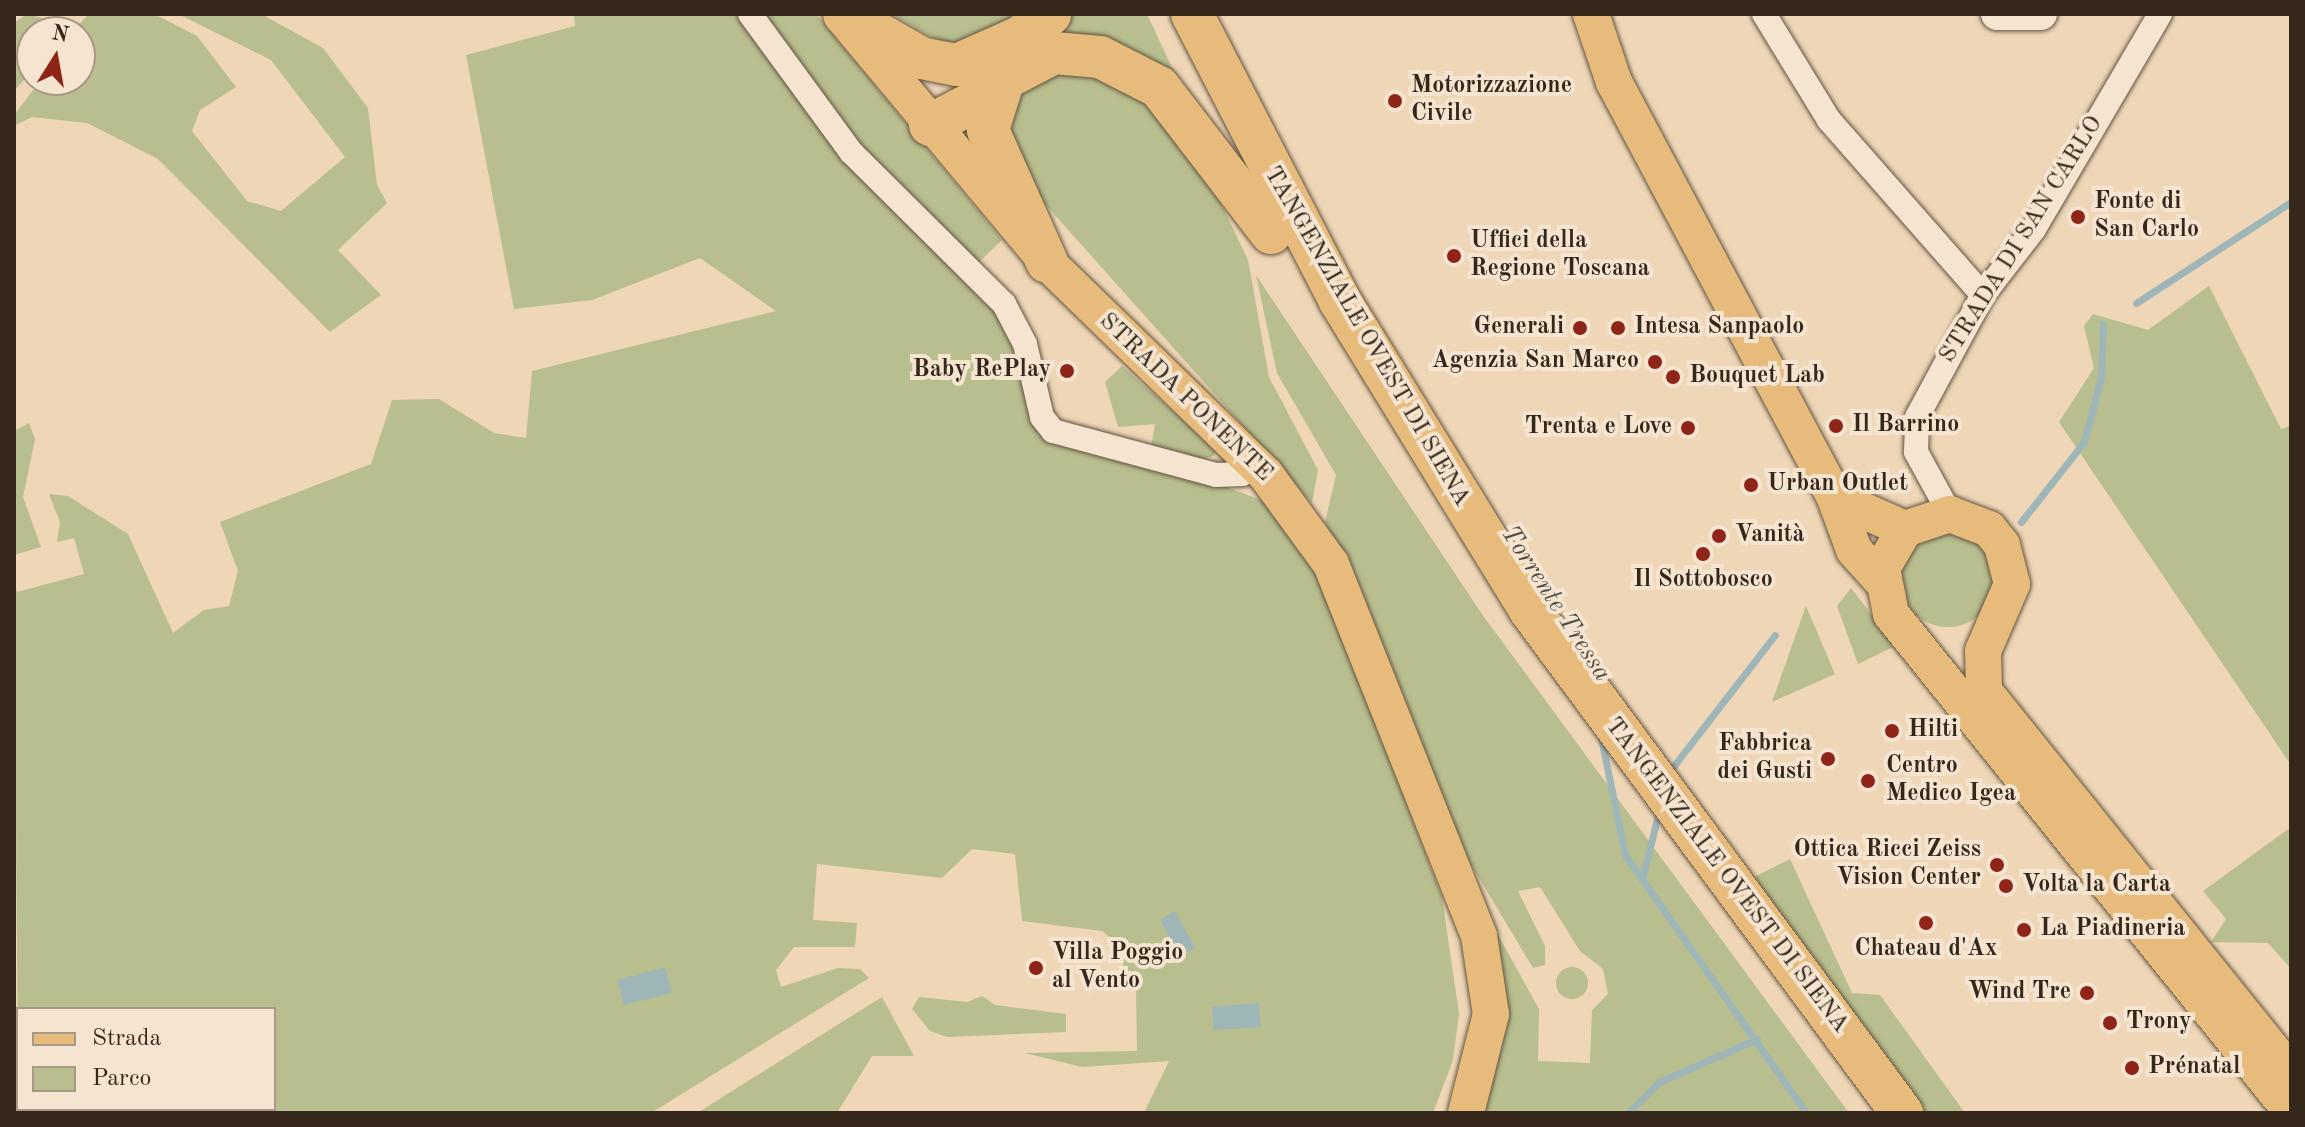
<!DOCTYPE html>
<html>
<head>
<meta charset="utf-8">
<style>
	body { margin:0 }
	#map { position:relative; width:2305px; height:1127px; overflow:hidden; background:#eed6b6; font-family:"Old Standard TT",serif }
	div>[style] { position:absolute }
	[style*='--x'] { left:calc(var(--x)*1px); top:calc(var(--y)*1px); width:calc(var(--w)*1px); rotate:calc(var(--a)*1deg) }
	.green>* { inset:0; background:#b8be8e }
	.round { border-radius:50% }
	.water>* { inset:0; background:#9fb6b9 }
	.stream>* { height:7px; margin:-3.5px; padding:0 3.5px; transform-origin:3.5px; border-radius:3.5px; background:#9fb6b9 }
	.roads { filter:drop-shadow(0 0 2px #635441) drop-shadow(0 0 2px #635441) }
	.street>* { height:24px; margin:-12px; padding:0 12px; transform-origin:12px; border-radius:12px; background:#f4e4d0 }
	.secondary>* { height:32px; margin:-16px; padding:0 16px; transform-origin:16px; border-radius:16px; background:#f4e4d0 }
	.primary>* { height:36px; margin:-18px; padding:0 18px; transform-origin:18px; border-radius:18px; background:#e7bb7b }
	.highway>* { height:42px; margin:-21px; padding:0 21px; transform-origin:21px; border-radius:21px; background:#e7bb7b }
	.dots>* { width:22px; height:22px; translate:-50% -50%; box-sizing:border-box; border:4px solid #f4e4d0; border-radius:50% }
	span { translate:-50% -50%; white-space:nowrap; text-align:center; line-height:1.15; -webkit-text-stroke:8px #f4e4d0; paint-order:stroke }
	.poi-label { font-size:24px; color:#35281a; font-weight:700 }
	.left { translate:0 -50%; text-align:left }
	.right { translate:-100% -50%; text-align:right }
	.street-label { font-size:24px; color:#35281a }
	.water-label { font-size:26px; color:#504c42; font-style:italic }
	.frame { position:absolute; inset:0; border:16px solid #35281a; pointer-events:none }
	.legend { position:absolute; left:16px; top:1007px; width:260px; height:104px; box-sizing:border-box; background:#f4e4d0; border:2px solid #a89987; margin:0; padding:10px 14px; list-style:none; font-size:24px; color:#35281a }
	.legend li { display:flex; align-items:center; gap:16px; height:40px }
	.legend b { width:40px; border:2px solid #a89987 }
	.north { position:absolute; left:16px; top:16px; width:80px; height:80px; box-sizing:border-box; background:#f4e4d0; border:2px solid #a89987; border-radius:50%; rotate:11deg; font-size:22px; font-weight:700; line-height:32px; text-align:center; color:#35281a }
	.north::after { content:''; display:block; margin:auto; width:28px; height:36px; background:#8f2418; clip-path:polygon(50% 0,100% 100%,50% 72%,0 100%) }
</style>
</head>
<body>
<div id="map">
	<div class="green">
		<i style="clip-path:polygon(27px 14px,56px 22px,58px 31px,32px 32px,32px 71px,14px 91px,14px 23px)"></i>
		<i style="clip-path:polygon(89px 14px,154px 14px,197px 36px,236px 87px,200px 110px,192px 131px,247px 201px,281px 211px,345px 157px,271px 60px,178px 14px,261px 14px,323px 48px,368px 108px,377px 185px,387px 203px,338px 250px,381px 295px,330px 332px,158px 159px,87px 123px,32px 117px,14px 126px,14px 115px,41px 80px,80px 80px,80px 32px,72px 32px)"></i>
		<i style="clip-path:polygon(574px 14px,741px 14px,980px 288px,1020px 344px,1031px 411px,1263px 501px,1318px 569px,1442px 897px,1459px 1014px,1453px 1060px,1433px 1113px,1144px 1113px,1169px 1061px,1082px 1067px,1025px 1053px,1137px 1051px,1136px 988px,1116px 983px,1124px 968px,1117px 943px,1102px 931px,1022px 921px,1015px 854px,972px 849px,942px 878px,817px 864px,813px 920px,857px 923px,855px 947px,794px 947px,776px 970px,781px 987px,838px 968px,860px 969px,869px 978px,651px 1113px,54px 1113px,274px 1109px,274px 1009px,18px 1009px,18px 1068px,14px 583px,17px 592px,84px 574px,74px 538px,57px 542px,60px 522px,49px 494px,68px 496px,128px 534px,173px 633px,204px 610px,229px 606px,238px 571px,220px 522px,371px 464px,392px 400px,439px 399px,494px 433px,526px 438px,532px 371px,776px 311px,700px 258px,592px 300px,514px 309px,466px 55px,575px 26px)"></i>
		<i style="clip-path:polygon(761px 14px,816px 14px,1002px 240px,978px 263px,843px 132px)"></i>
		<i style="clip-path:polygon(891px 14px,1037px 14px,948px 46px)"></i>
		<i style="clip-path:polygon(1063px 14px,1147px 14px,1183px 91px,1052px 29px)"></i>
		<i style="clip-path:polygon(1028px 70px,1118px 71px,1193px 145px,1248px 260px,1269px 377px,1318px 470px,1312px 503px,1037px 195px,998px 105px)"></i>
		<i style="clip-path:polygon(1256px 275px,1484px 617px,1849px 1113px,1483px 1113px,1501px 1037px,1491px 922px,1539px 1009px,1538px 1061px,1590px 1063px,1592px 1010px,1608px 994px,1603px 969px,1580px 951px,1540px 887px,1518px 891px,1545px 946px,1545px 965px,1533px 968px,1466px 856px,1325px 522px,1336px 475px,1277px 373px)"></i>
		<i style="clip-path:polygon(2209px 286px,2281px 429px,2291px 426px,2291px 765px,2059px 422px,2094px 368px,2084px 326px,2093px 314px,2148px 330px)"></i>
		<i style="clip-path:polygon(1122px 366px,1217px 451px,1213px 456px,1197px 462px,1151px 447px,1155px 424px,1118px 427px,1105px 382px)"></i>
		<i style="clip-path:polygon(29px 423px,35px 439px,23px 497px,41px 547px,14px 555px,14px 431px)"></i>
		<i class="round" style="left:1901px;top:533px;width:94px;height:94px"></i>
		<i style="clip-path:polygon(1851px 588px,1895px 646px,1858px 664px,1837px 606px)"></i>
		<i style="clip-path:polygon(1806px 606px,1835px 674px,1772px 702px)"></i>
		<i style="clip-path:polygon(2291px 827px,2291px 969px,2268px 943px,2211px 942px,2226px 919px,2203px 891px)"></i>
		<i style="clip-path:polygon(1790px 859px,1852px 993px,1880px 995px,1965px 1113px,1923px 1113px,1748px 880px)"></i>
		<i class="round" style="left:1556px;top:967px;width:32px;height:32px"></i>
		<i style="clip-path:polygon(982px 996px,995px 1005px,1066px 1014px,1066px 1032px,947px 1037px,930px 1031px,912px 1009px,919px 997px,967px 1002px)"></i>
		<i style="clip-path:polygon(882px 997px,914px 1056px,872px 1056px,837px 1113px,697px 1113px)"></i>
	</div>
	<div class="water">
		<i style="clip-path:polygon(1175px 911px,1195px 948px,1180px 956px,1160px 920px)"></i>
		<i style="clip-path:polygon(665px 967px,672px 993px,624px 1005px,617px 980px)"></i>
		<i style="clip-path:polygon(1259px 1003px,1261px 1027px,1214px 1030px,1212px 1007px)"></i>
	</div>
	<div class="stream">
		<i style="--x:2136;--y:303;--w:185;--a:-33.1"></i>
		<i style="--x:2021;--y:522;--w:102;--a:-51.8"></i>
		<i style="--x:2084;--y:442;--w:67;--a:-75.3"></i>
		<i style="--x:2101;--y:377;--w:53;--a:-87.8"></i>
		<i style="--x:1600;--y:733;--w:125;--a:78.4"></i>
		<i style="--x:1625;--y:855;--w:315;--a:54.9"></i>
		<i style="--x:1669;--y:772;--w:173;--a:-52.3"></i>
		<i style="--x:1642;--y:879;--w:70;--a:-76"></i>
		<i style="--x:1628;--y:1113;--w:44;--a:-45"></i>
		<i style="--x:1659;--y:1082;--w:107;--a:-23.7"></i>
	</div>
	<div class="roads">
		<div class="street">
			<i style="--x:750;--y:14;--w:171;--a:53.8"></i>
			<i style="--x:851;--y:152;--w:216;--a:44.8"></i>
			<i style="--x:1004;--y:304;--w:45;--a:62.3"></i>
			<i style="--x:1025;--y:344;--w:75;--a:76.9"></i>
			<i style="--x:1042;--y:417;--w:18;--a:52"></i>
			<i style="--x:1053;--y:431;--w:169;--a:15.1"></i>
			<i style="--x:1216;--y:475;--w:26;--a:-2"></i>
			<i style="--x:1242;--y:474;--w:18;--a:-38"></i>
			<i style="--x:1764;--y:14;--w:124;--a:58.5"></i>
			<i style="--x:1829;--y:120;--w:233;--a:48.7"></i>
			<i style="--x:1950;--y:514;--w:71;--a:-118.7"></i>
			<i style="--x:1916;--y:452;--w:35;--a:-88"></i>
			<i style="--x:1917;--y:417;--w:139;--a:-61.6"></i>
			<i style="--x:1983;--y:295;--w:83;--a:-52.3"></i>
			<i style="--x:2034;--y:229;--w:249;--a:-59.6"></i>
		</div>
		<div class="secondary">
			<i style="--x:1997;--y:14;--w:44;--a:0"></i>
		</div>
		<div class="primary">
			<i style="--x:1591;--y:14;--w:72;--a:71.3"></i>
			<i style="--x:1614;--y:82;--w:471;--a:62"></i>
			<i style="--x:1835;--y:498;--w:55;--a:69.9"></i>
			<i style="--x:1854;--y:550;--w:40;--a:48"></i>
			<i style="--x:842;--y:16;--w:320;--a:50.2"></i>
			<i style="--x:1047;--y:262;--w:305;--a:44.2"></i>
			<i style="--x:1266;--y:475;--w:110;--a:53.9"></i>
			<i style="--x:1331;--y:564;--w:400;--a:68.3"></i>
			<i style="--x:1479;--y:936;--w:79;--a:81.3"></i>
			<i style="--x:1491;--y:1014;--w:102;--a:104.2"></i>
			<i style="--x:1835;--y:498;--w:77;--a:23.9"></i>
			<i style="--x:2291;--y:1073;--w:490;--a:-128.8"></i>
			<i style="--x:1984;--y:691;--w:40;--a:-91.4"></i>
			<i style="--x:1983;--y:651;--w:73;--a:-66.6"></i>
			<i style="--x:2012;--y:584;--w:40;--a:-104.4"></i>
			<i style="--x:2002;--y:545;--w:21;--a:-129"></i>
			<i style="--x:1989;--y:529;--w:42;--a:-159"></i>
			<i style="--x:1950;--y:514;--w:47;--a:161.6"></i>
			<i style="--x:1905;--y:529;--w:45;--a:120.5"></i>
			<i style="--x:1882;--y:568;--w:47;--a:78.9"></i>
			<i style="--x:1891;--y:614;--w:638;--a:51.17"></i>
		</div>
		<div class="highway">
			<i style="--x:844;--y:14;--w:89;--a:29.7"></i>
			<i style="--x:921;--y:58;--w:37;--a:11"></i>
			<i style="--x:957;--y:65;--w:69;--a:-24"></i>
			<i style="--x:1020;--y:37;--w:38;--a:-37"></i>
			<i style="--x:1192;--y:14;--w:323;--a:62.7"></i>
			<i style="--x:1340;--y:301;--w:363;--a:58.4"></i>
			<i style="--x:1530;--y:610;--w:626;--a:53.51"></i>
			<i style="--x:930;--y:125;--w:73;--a:-27.6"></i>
			<i style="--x:1047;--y:262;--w:145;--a:-114.1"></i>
			<i style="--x:988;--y:130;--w:53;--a:-72.6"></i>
			<i style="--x:1004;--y:79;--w:56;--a:-27.5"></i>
			<i style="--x:1054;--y:53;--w:46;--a:5"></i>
			<i style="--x:1100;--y:57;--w:66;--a:27"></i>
			<i style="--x:1159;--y:87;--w:184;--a:52.5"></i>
		</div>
	</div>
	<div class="dots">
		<i style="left:1395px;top:101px;background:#8f2418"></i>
		<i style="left:2078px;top:217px;background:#8f2418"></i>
		<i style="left:1454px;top:256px;background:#8f2418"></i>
		<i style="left:1580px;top:328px;background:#8f2418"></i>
		<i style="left:1618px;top:328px;background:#8f2418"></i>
		<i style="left:1655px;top:362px;background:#8f2418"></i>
		<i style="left:1067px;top:371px;background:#8f2418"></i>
		<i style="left:1673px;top:377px;background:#8f2418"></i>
		<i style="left:1836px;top:426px;background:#8f2418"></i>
		<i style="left:1688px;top:428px;background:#8f2418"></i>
		<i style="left:1751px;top:485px;background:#8f2418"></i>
		<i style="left:1719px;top:536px;background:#8f2418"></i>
		<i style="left:1703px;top:554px;background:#8f2418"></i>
		<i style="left:1892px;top:731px;background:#8f2418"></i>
		<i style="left:1828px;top:759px;background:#8f2418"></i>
		<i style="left:1868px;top:781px;background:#8f2418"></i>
		<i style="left:1997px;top:865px;background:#8f2418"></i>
		<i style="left:2006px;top:886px;background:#8f2418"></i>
		<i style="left:1926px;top:923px;background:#8f2418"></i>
		<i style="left:2024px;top:930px;background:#8f2418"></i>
		<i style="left:1036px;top:968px;background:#8f2418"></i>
		<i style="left:2087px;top:993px;background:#8f2418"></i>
		<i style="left:2110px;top:1023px;background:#8f2418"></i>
		<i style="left:2132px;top:1068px;background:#8f2418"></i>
	</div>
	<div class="poi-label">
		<span class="left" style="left:1411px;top:101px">Motorizzazione<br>Civile</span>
		<span class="left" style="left:2094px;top:217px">Fonte di<br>San Carlo</span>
		<span class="left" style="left:1470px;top:256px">Uffici della<br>Regione Toscana</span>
		<span class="right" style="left:1564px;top:328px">Generali</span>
		<span class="left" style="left:1634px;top:328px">Intesa Sanpaolo</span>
		<span class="right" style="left:1639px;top:362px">Agenzia San Marco</span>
		<span class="right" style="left:1051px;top:371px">Baby RePlay</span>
		<span class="left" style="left:1689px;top:377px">Bouquet Lab</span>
		<span class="left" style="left:1852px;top:426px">Il Barrino</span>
		<span class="right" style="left:1672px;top:428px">Trenta e Love</span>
		<span class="left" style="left:1767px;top:485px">Urban Outlet</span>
		<span class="left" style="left:1735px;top:536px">Vanità</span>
		<span style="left:1703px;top:581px">Il Sottobosco</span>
		<span class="left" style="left:1908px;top:731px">Hilti</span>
		<span class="right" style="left:1812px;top:759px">Fabbrica<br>dei Gusti</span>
		<span class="left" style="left:1886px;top:781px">Centro<br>Medico Igea</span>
		<span class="right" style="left:1981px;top:865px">Ottica Ricci Zeiss<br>Vision Center</span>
		<span class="left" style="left:2022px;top:886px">Volta la Carta</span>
		<span class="left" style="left:2040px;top:930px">La Piadineria</span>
		<span style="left:1926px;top:950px">Chateau d'Ax</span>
		<span class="left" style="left:1052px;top:968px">Villa Poggio<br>al Vento</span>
		<span class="right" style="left:2071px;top:993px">Wind Tre</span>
		<span class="left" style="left:2126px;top:1023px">Trony</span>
		<span class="left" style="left:2148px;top:1068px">Prénatal</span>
	</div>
	<div class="street-label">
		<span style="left:2022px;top:240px;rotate:-58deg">STRADA DI SAN CARLO</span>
		<span style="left:1366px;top:337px;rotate:60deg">TANGENZIALE OVEST DI SIENA</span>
		<span style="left:1185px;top:398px;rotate:44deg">STRADA PONENTE</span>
		<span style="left:1726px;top:876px;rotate:53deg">TANGENZIALE OVEST DI SIENA</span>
	</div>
	<div class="water-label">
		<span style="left:1555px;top:604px;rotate:57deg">Torrente Tressa</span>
	</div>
	<div class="frame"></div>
	<ul class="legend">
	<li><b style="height:10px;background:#e7bb7b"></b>Strada</li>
	<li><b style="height:22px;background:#b8be8e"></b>Parco</li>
	</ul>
	<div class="north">N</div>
</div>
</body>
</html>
